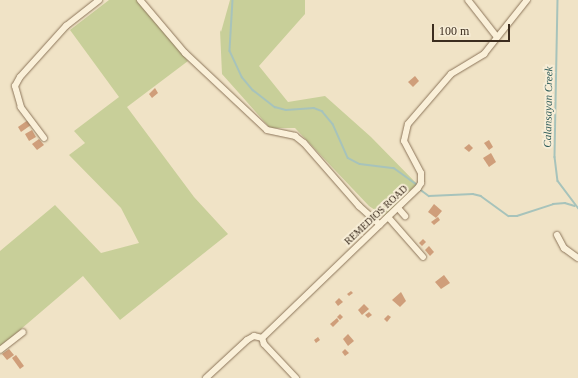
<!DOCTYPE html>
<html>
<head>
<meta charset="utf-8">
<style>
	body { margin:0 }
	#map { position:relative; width:578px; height:378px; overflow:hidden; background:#f0e3c6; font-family:Georgia,serif }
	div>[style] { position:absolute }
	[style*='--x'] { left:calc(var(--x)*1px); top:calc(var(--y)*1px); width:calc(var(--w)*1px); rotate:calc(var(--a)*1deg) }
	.green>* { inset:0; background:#c8cf99 }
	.stream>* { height:1.5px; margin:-0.75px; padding:0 0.75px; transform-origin:0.75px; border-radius:0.75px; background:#a7c3bb }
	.building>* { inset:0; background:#cf9e7a }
	.roads { filter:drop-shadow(0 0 1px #8c755a) drop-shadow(0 0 1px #8c755a) }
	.minor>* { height:6px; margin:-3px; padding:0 3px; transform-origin:3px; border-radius:3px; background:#faf0d9 }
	span { translate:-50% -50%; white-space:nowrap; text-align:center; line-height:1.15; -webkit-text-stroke:4px #f7edd6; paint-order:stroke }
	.street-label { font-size:10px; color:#3c2d1f }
	.water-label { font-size:11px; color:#2e5c59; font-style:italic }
	.scale { position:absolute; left:432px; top:24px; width:78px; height:18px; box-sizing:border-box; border:2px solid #3c2d1f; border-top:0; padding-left:5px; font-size:12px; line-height:14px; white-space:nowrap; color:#3c2d1f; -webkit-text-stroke:3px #f7edd6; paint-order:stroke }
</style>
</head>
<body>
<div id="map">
	<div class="green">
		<i style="clip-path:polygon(109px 0,137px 0,188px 61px,127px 107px,194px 197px,228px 234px,120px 320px,83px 276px,0 347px,0 251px,55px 205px,101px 253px,139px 243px,121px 208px,69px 155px,85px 143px,74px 131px,119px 97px,70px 30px)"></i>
		<i style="clip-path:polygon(230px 0,305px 0,305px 14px,259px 66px,288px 102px,325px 96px,371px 137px,417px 184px,384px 216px,369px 206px,295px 128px,270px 128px,222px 74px,220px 30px,221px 32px)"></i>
	</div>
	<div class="stream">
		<i style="--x:233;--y:0;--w:51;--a:93.4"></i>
		<i style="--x:230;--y:51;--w:29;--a:65"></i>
		<i style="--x:242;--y:77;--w:17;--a:50"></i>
		<i style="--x:253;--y:90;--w:28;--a:38"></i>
		<i style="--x:275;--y:107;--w:11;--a:15"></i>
		<i style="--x:286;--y:110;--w:28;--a:-4"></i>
		<i style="--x:314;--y:108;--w:9;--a:21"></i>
		<i style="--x:322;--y:111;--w:17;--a:50"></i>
		<i style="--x:333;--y:124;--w:37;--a:66"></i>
		<i style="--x:348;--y:158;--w:13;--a:27"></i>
		<i style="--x:360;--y:164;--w:34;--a:7"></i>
		<i style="--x:394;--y:168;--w:29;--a:36"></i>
		<i style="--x:558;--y:0;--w:157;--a:91.1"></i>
		<i style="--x:555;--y:157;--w:24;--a:83"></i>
		<i style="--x:558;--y:181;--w:34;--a:53"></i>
		<i style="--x:421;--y:190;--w:10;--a:37"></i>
		<i style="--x:429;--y:196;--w:44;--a:-2.6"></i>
		<i style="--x:473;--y:194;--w:8;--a:14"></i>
		<i style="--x:481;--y:196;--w:34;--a:36"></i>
		<i style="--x:509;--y:216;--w:8;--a:0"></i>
		<i style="--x:517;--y:216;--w:38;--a:-18"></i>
		<i style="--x:553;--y:204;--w:12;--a:-5"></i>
		<i style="--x:565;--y:203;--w:10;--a:17"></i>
	</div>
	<div class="building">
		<i style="clip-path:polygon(415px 76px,419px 81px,413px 87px,408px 82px)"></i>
		<i style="clip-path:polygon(155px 88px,158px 93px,152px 98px,149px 94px)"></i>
		<i style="clip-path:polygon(28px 120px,31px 125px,21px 132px,18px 127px)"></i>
		<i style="clip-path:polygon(32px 130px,36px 137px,29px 141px,25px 134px)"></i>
		<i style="clip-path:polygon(39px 139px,44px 145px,37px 150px,32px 144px)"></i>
		<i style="clip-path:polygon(489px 140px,493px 147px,489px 150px,484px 143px)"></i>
		<i style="clip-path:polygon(469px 144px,473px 148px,469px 152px,464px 148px)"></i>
		<i style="clip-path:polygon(491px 153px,496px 162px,489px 167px,483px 158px)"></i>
		<i style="clip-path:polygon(434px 204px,442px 211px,436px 218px,428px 212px)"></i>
		<i style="clip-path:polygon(438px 217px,440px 220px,434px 225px,431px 222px)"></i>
		<i style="clip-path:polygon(423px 239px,426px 242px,422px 246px,419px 243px)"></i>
		<i style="clip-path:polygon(429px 246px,434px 252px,430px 256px,425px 250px)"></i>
		<i style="clip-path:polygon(444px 275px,450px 283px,441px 289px,435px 282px)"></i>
		<i style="clip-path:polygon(351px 291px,353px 293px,349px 296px,347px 294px)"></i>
		<i style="clip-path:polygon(401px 292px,406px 301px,400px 307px,392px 300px)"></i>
		<i style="clip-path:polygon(339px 298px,343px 302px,338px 306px,335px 302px)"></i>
		<i style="clip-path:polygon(364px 304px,369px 309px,362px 315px,358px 310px)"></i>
		<i style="clip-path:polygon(369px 312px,372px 315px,368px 318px,365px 315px)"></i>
		<i style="clip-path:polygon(340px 314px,343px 317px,340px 320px,337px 317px)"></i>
		<i style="clip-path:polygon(388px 315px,391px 317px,387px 322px,384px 319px)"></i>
		<i style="clip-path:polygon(337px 318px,339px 321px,333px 327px,330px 324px)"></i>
		<i style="clip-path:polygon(348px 334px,354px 341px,348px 346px,343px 339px)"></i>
		<i style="clip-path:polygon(318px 337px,320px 340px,316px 343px,314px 340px)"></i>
		<i style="clip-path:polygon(9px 349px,14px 355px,7px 360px,2px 354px)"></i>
		<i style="clip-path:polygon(345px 349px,349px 353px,345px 356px,342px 352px)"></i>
		<i style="clip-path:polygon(16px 355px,24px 366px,20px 369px,12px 358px)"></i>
	</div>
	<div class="roads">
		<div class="minor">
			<i style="--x:140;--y:0;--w:70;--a:49.7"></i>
			<i style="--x:185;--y:53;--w:112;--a:43.2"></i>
			<i style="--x:267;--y:130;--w:29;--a:12"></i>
			<i style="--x:295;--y:136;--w:11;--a:38"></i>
			<i style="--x:304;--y:143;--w:84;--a:48.9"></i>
			<i style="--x:359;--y:206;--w:28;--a:42"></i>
			<i style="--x:468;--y:0;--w:47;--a:51.9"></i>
			<i style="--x:44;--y:138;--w:39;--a:-127"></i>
			<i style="--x:21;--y:107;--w:22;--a:-106"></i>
			<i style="--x:15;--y:86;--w:10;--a:-61"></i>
			<i style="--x:20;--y:77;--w:69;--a:-48"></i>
			<i style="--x:66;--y:26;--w:42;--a:-38.2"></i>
			<i style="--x:398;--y:208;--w:11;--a:49"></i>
			<i style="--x:388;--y:217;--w:53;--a:48.8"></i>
			<i style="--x:557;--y:235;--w:15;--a:62"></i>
			<i style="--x:564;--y:248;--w:17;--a:36"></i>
			<i style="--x:0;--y:350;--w:29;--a:-38"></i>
			<i style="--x:206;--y:378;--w:56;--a:-42.8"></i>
			<i style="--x:247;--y:340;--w:8;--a:-30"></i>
			<i style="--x:254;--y:336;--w:8;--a:14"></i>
			<i style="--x:296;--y:378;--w:47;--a:-133.3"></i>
			<i style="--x:264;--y:344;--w:6;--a:-108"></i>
			<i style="--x:262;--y:338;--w:216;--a:-43.9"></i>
			<i style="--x:418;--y:188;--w:6;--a:-59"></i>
			<i style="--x:421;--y:183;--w:10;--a:-90"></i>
			<i style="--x:421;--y:173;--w:36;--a:-118"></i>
			<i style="--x:404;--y:141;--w:17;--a:-77"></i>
			<i style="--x:408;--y:124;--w:66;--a:-49.3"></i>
			<i style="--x:451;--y:74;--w:39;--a:-31"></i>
			<i style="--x:484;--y:54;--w:69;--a:-51.5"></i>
		</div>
	</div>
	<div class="street-label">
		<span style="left:376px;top:215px;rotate:-43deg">REMEDIOS ROAD</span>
	</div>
	<div class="water-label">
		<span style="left:548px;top:107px;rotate:-89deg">Calansayan Creek</span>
	</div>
	<div class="scale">100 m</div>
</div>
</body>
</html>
